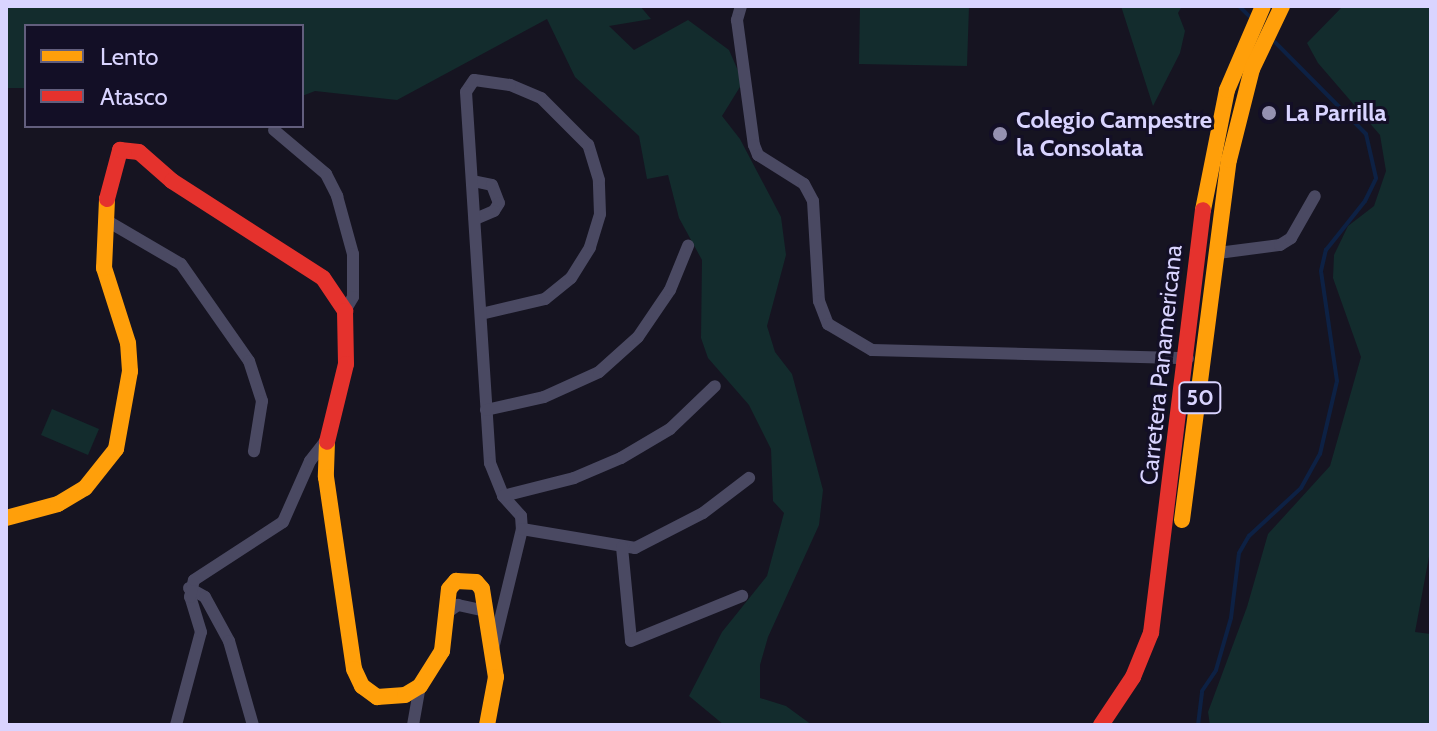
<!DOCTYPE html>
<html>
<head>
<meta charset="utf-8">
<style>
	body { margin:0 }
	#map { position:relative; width:1437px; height:731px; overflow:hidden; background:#161421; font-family:Cabin,sans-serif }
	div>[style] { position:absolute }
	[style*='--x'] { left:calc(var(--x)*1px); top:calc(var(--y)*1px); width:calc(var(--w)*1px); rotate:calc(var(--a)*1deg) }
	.green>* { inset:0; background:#132c2d }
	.stream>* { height:4px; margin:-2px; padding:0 2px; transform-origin:2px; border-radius:2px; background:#0d2144 }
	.street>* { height:12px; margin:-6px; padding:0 6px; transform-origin:6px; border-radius:6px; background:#4a4962 }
	.slow>* { height:16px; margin:-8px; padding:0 8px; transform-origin:8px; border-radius:8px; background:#ff9f0a }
	.jam>* { height:16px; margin:-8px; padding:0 8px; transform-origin:8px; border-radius:8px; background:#e5322d }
	.dots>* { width:22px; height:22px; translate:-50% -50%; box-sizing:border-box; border:4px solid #130f26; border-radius:50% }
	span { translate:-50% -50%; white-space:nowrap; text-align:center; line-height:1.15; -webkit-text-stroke:6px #130f26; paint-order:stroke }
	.shield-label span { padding:2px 6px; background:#130f26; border:2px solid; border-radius:6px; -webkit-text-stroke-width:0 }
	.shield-label { font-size:22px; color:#d9d4ff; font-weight:700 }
	.poi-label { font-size:24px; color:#d9d4ff; font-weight:700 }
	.left { translate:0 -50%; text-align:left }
	.street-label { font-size:24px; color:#d9d4ff }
	.frame { position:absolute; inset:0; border:8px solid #d9d4ff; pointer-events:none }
	.legend { position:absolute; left:24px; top:24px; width:280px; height:104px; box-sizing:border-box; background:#130f26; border:2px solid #625e7d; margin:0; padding:10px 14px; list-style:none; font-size:24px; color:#d9d4ff }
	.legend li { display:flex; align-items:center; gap:16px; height:40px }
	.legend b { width:40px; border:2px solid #625e7d }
</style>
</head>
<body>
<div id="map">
	<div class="green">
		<i style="clip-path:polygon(6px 6px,640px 6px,651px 19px,609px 26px,634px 50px,688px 20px,729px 50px,743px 82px,722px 116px,740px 139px,781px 217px,786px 255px,767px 326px,775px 352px,792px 374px,823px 490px,819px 525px,768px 637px,760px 665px,760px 698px,786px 706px,812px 725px,724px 725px,689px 696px,722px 632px,767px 576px,784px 513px,773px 501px,771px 449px,749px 405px,708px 358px,701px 338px,702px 260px,679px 218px,668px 175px,647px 179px,639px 136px,575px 77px,547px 19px,397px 100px,315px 91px,302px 96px,302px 26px,26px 26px,26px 88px,6px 88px)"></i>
		<i style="clip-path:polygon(860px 6px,969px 6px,967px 66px,859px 64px)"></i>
		<i style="clip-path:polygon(1121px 6px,1182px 6px,1178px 13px,1185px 31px,1180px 53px,1153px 106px)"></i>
		<i style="clip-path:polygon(1343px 6px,1431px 6px,1431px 546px,1415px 632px,1431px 634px,1431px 725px,1210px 725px,1208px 712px,1247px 607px,1268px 534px,1330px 466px,1361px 357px,1333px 278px,1334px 255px,1348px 226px,1374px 206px,1386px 171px,1380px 135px,1318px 63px,1307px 43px)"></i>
		<i style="clip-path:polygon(52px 409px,99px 429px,88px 455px,41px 435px)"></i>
	</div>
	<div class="stream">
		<i style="--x:1239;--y:6;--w:14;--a:45"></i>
		<i style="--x:1198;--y:725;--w:34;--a:-83"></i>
		<i style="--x:1202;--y:691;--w:25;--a:-56"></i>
		<i style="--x:1216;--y:670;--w:54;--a:-73.9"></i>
		<i style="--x:1231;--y:618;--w:65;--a:-83"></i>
		<i style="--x:1239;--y:553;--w:20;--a:-60"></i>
		<i style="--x:1249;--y:536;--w:71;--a:-42.7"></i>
		<i style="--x:1301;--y:488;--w:39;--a:-61"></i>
		<i style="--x:1320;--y:454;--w:75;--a:-76.9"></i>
		<i style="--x:1337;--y:381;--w:111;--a:-98.3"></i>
		<i style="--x:1321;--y:271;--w:22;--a:-77"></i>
		<i style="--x:1326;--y:250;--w:63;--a:-51.5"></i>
		<i style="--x:1365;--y:201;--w:25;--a:-64"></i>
		<i style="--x:1376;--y:178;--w:45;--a:-102.8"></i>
		<i style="--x:1366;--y:134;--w:129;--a:-134.7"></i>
	</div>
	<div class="street">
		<i style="--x:741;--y:6;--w:15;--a:106"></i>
		<i style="--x:737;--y:20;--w:126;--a:82.3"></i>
		<i style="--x:754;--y:145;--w:11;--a:68"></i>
		<i style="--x:758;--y:155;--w:54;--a:32.2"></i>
		<i style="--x:804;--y:184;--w:19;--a:62"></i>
		<i style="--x:813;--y:201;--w:100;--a:86.6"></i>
		<i style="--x:819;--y:301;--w:25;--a:69"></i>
		<i style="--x:828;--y:324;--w:51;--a:30.6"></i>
		<i style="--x:872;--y:350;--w:316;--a:1.5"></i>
		<i style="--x:274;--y:130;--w:68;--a:40.2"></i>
		<i style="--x:326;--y:174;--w:25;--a:63"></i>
		<i style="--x:337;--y:196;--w:60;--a:74.6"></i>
		<i style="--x:353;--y:254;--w:43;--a:90"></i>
		<i style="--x:353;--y:297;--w:16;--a:120"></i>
		<i style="--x:473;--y:181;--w:19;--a:12"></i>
		<i style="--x:492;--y:185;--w:19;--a:69"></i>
		<i style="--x:499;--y:203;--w:9;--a:122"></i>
		<i style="--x:494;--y:211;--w:21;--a:157"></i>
		<i style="--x:109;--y:222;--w:83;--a:30.3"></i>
		<i style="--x:181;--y:264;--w:118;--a:55"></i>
		<i style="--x:249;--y:361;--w:42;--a:72"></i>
		<i style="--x:262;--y:401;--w:51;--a:99.1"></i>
		<i style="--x:1218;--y:253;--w:63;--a:-7.4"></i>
		<i style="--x:1280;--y:245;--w:13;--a:-32"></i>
		<i style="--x:1291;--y:238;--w:48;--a:-60.3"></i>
		<i style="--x:481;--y:314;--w:66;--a:-13.2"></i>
		<i style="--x:545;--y:299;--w:33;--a:-39"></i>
		<i style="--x:571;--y:278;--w:36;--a:-58"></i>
		<i style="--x:590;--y:247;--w:34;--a:-73"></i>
		<i style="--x:600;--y:214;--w:34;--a:-92"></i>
		<i style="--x:599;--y:180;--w:37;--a:-107"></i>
		<i style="--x:588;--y:145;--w:66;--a:-135"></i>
		<i style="--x:541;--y:98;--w:34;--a:-157"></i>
		<i style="--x:510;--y:85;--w:36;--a:-172"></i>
		<i style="--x:474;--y:80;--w:14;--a:124"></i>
		<i style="--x:466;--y:92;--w:372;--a:86.3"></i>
		<i style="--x:490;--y:463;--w:35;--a:68"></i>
		<i style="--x:503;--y:496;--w:27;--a:48"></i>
		<i style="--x:521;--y:516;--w:13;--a:86"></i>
		<i style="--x:522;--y:529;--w:123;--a:103.6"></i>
		<i style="--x:486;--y:410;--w:59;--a:-12.6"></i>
		<i style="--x:544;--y:397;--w:60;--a:-24.4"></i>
		<i style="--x:599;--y:372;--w:52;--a:-41.9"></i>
		<i style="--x:638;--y:337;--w:57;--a:-55.8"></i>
		<i style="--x:670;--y:290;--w:48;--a:-67.8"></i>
		<i style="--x:503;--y:496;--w:73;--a:-14.2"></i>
		<i style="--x:574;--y:478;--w:51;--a:-23.1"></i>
		<i style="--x:621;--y:458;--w:57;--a:-30.6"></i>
		<i style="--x:670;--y:429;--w:62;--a:-43.7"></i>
		<i style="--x:522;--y:529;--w:115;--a:9.5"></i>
		<i style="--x:635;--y:548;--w:76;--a:-27.2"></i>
		<i style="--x:703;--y:513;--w:58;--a:-37.3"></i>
		<i style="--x:622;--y:547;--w:94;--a:84.5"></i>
		<i style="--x:631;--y:641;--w:120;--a:-22.1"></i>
		<i style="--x:189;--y:588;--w:18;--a:29"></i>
		<i style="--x:205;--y:597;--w:50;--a:61.4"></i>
		<i style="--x:229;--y:641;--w:87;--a:74.1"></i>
		<i style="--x:445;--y:614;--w:16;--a:-35"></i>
		<i style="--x:458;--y:605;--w:29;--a:12"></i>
		<i style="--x:176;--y:725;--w:96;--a:-75"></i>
		<i style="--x:201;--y:632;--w:37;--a:-107"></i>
		<i style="--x:190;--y:597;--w:17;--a:-77"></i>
		<i style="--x:194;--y:580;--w:106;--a:-33.1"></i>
		<i style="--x:283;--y:522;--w:67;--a:-66.1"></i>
		<i style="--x:310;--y:461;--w:28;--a:-52"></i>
		<i style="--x:413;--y:725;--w:40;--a:-80"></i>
	</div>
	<div class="slow">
		<i style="--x:1203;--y:210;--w:122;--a:-78.7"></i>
		<i style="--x:1227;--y:90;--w:91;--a:-66.8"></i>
		<i style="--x:327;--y:442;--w:35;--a:92"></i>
		<i style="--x:326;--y:477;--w:194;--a:81.7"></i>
		<i style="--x:354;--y:669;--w:19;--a:65"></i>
		<i style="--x:362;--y:686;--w:19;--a:36"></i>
		<i style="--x:377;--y:697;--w:28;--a:-4"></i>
		<i style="--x:405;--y:695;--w:17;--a:-31"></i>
		<i style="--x:420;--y:686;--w:41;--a:-57.8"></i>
		<i style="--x:442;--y:651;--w:62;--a:-83.6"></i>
		<i style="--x:449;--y:589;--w:11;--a:-49"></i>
		<i style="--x:456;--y:581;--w:20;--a:3"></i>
		<i style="--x:476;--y:582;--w:9;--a:49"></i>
		<i style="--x:482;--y:589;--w:89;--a:81"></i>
		<i style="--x:496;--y:677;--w:49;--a:100.6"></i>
		<i style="--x:6;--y:518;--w:54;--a:-15.1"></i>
		<i style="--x:58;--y:504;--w:31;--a:-31"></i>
		<i style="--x:85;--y:488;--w:50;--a:-51.5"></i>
		<i style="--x:116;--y:449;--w:79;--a:-79.8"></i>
		<i style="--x:130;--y:371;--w:28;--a:-94"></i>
		<i style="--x:128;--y:343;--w:79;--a:-107.7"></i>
		<i style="--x:104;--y:268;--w:69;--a:-87.5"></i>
		<i style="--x:1182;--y:520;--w:363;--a:-82.6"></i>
		<i style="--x:1229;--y:160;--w:94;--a:-75.8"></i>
		<i style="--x:1252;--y:69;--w:70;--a:-64.5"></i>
	</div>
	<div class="jam">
		<i style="--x:107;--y:199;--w:51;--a:-75.1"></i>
		<i style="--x:120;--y:150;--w:19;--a:6"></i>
		<i style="--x:139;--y:152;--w:44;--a:41.3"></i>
		<i style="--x:172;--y:181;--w:179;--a:32.7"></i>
		<i style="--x:323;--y:278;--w:40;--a:56"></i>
		<i style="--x:345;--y:311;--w:53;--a:88.9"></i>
		<i style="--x:346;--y:364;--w:80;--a:103.7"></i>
		<i style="--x:1101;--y:725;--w:58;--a:-56.3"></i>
		<i style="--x:1133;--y:677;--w:48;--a:-67.8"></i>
		<i style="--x:1151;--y:633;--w:426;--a:-83"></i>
	</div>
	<div class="dots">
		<i style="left:1269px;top:113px;background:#9591b1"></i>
		<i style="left:1000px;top:134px;background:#9591b1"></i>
	</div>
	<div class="shield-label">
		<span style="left:1200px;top:398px">50</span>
	</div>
	<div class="poi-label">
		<span class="left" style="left:1285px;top:113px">La Parrilla</span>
		<span class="left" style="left:1016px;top:134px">Colegio Campestre<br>la Consolata</span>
	</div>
	<div class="street-label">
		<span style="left:1161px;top:365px;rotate:-84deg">Carretera Panamericana</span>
	</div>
	<div class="frame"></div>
	<ul class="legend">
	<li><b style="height:10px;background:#ff9f0a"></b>Lento</li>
	<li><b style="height:10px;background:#e5322d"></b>Atasco</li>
	</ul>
</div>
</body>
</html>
